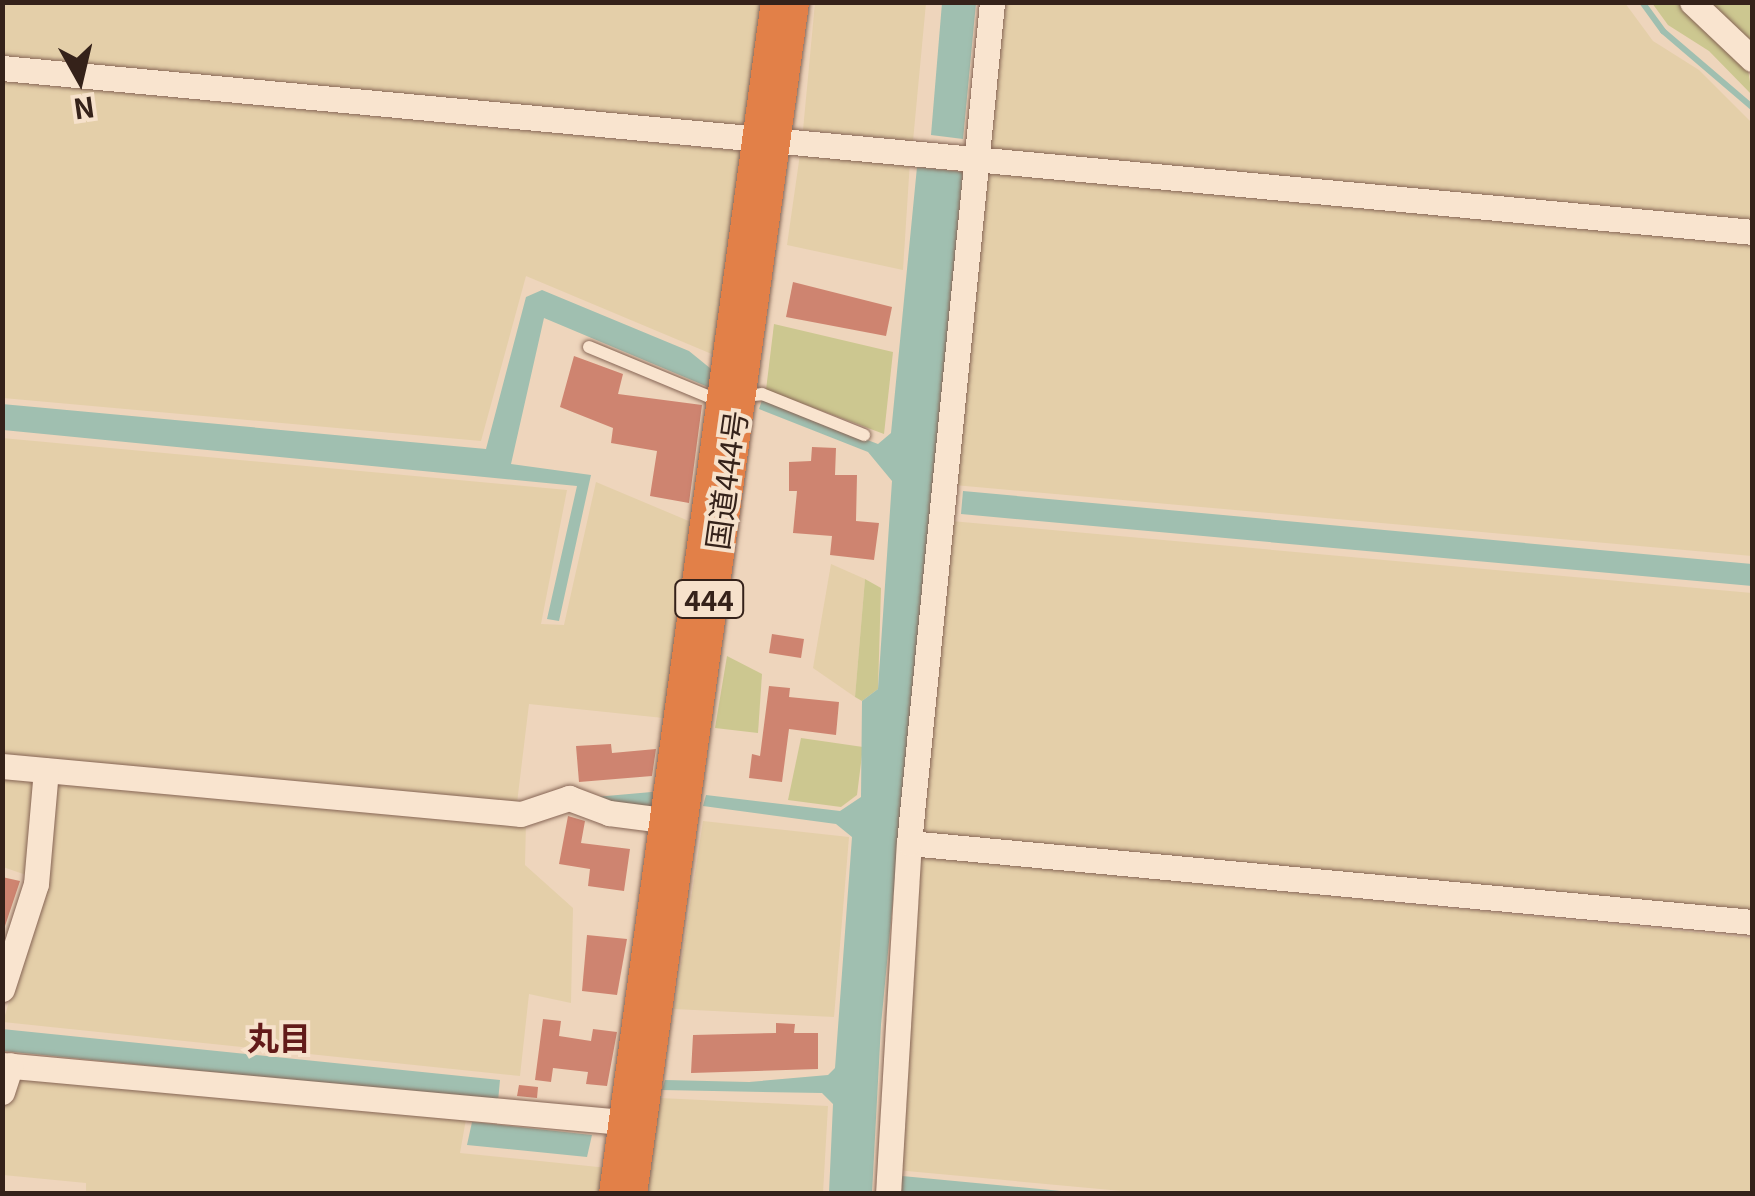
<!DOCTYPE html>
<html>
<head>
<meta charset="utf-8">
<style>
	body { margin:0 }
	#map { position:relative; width:1755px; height:1196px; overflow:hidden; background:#eed5bc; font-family:Georgia,"Noto Sans JP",serif }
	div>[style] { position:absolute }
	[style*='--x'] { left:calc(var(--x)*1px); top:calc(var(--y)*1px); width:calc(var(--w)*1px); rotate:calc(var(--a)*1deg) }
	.farmland>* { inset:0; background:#e4cfa9 }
	.green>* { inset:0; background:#ccc790 }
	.water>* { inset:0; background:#a0bfb0 }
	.stream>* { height:6px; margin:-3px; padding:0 3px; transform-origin:3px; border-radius:3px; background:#a0bfb0 }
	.building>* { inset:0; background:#ce8470 }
	.roads { filter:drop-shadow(0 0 2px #866555) drop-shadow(0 0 2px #866555) }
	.lane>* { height:12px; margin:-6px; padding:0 6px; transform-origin:6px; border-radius:6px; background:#f9e4cf }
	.street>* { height:25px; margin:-12.5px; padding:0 12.5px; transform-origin:12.5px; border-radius:12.5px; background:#f9e4cf }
	.highway>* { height:48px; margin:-24px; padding:0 24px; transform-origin:24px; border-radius:24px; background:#e28048 }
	span { translate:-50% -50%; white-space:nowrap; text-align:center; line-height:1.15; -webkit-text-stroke:8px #f6e1cb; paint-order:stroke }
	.shield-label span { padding:2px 8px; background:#f6e1cb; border:2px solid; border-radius:8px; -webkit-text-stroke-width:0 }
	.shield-label { font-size:28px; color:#35221a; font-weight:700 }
	.street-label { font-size:30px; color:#35221a }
	.neighbourhood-label { font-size:32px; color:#621a19; font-weight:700 }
	.frame { position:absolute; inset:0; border:5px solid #35221a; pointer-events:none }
	.north { position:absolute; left:30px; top:30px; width:100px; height:100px; -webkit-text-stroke:8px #f6e1cb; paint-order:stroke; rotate:172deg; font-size:28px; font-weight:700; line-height:40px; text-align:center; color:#35221a }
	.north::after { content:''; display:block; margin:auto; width:35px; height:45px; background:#35221a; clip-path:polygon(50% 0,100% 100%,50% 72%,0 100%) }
</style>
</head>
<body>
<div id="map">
	<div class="farmland">
		<i style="clip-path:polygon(767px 2px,754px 128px,3px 57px,2px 3px)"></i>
		<i style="clip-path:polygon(815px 3px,926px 3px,913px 141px,803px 130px)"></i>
		<i style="clip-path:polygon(1001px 3px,1625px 3px,1653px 41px,1699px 70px,1752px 123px,1752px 222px,988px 149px)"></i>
		<i style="clip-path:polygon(2px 81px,753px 152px,726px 360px,526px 276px,481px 441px,3px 398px)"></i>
		<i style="clip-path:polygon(800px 154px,910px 161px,903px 270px,787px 245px)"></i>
		<i style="clip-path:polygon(986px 168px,1752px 239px,1752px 556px,954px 485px)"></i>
		<i style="clip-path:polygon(2px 438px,567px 490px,541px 624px,564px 625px,596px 482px,703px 527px,673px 719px,529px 704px,517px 803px,3px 754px)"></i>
		<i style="clip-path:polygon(951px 521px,1752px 593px,1752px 910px,919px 834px)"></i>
		<i style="clip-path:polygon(831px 564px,865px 579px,855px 697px,813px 668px)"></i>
		<i style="clip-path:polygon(3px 772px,39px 776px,32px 877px,3px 867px)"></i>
		<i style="clip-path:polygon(55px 777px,526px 821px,525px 865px,573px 908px,571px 1003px,529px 994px,520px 1076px,3px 1022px,45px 882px)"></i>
		<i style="clip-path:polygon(703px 821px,849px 837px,834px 1017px,674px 1009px)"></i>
		<i style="clip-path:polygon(918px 855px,1752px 938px,1752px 1193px,1154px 1194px,896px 1170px)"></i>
		<i style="clip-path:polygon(14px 1074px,466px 1119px,460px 1153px,608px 1168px,604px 1193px,86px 1193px,86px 1183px,3px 1175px,2px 1115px)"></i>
		<i style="clip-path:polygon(660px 1098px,828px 1106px,823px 1193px,647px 1194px)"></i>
	</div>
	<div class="green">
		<i style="clip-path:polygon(1652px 3px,1678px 3px,1747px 63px,1752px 95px,1709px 51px,1668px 25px)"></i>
		<i style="clip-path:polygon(1708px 3px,1752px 3px,1752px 45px)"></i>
		<i style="clip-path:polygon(774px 324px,893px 352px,884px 434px,766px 390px)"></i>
		<i style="clip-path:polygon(865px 579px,881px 588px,878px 689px,862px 701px,855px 697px)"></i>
		<i style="clip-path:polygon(727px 656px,762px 674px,758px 733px,715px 728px)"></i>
		<i style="clip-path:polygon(801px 738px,863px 747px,857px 795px,841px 807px,788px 800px)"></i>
	</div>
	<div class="water">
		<i style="clip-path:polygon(942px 3px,976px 3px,963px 139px,931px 135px)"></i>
		<i style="clip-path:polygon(917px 167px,963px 172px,881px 1025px,872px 1193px,829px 1193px,833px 1104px,822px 1093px,662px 1090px,665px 1080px,749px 1082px,828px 1075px,835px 1068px,852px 837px,836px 824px,703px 806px,706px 795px,840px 811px,861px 797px,862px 701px,878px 689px,892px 481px,868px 452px,759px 409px,762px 400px,878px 444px,891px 433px)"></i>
		<i style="clip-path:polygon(542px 290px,689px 351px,721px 377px,720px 392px,544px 318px,511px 464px,591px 475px,559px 621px,547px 619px,577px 486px,3px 430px,2px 404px,486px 449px,526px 297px)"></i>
		<i style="clip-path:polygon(963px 491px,1752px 564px,1752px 586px,961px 514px)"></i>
		<i style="clip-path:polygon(663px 791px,663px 808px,608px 805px,595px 797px)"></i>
		<i style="clip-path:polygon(2px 1029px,500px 1080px,498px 1101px,3px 1051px)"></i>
		<i style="clip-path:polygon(472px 1122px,484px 1123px,592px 1135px,587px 1157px,467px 1145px)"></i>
		<i style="clip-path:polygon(902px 1176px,1083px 1193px,901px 1193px)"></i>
	</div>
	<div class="stream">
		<i style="--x:1642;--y:2;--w:36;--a:54"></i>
		<i style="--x:1663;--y:31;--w:117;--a:40.5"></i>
	</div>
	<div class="building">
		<i style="clip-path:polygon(793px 282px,892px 307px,886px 336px,786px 317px)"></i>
		<i style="clip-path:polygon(574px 356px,623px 374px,618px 394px,702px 405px,689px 503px,650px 496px,657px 451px,611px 443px,613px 428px,560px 407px)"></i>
		<i style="clip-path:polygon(812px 447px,836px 448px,835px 475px,857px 475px,856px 521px,879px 523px,874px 560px,830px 555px,832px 536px,793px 533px,797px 491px,789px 491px,789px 462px,811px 461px)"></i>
		<i style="clip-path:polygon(772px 634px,804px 639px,801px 658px,769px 653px)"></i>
		<i style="clip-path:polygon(769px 686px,790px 688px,789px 697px,839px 702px,836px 735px,789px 729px,782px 782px,749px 778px,752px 754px,760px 756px)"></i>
		<i style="clip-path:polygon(611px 744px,612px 753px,656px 749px,652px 776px,579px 782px,576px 746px)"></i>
		<i style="clip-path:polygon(568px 816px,585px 821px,581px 843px,630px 849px,624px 891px,588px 886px,590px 869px,559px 864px)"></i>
		<i style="clip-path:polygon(2px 877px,20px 881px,2px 935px)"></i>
		<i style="clip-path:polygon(587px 935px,627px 939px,617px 995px,582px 991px)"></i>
		<i style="clip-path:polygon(543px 1019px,561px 1021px,559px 1036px,591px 1041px,593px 1029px,617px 1032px,607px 1086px,586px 1084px,588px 1072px,553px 1068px,551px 1082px,535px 1080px)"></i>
		<i style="clip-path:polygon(776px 1023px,795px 1024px,794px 1033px,818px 1033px,818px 1069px,691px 1073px,693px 1035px,776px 1033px)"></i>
		<i style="clip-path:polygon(519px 1085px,538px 1087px,537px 1098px,517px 1096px)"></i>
	</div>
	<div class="roads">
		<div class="lane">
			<i style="--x:589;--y:347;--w:144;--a:22.5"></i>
			<i style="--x:741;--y:396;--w:21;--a:-5"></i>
			<i style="--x:762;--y:394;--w:110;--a:21.9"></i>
		</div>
		<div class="street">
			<i style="--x:1692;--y:2;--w:83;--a:43.5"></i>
			<i style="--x:2;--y:68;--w:1758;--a:5.35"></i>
			<i style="--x:2;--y:766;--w:521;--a:5.28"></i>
			<i style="--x:521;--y:814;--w:51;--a:-18.4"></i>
			<i style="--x:569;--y:798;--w:43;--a:20.6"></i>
			<i style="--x:609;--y:813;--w:70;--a:7.4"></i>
			<i style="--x:909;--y:843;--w:847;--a:5.35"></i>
			<i style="--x:2;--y:989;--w:110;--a:-72.1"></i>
			<i style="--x:36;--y:884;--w:114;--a:-85"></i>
			<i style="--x:2;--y:1065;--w:634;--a:5.25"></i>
			<i style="--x:2;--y:1092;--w:28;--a:-72"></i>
			<i style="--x:888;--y:1194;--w:352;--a:-86.6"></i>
			<i style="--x:909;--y:843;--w:845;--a:-84.36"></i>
		</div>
		<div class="highway">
			<i style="--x:623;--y:1194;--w:1203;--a:-82.26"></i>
		</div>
	</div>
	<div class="shield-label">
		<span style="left:709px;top:599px">444</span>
	</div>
	<div class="street-label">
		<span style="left:725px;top:480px;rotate:-82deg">国道444号</span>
	</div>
	<div class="neighbourhood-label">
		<span style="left:279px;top:1036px">丸目</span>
	</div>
	<div class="frame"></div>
	<div class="north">N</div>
</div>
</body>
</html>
